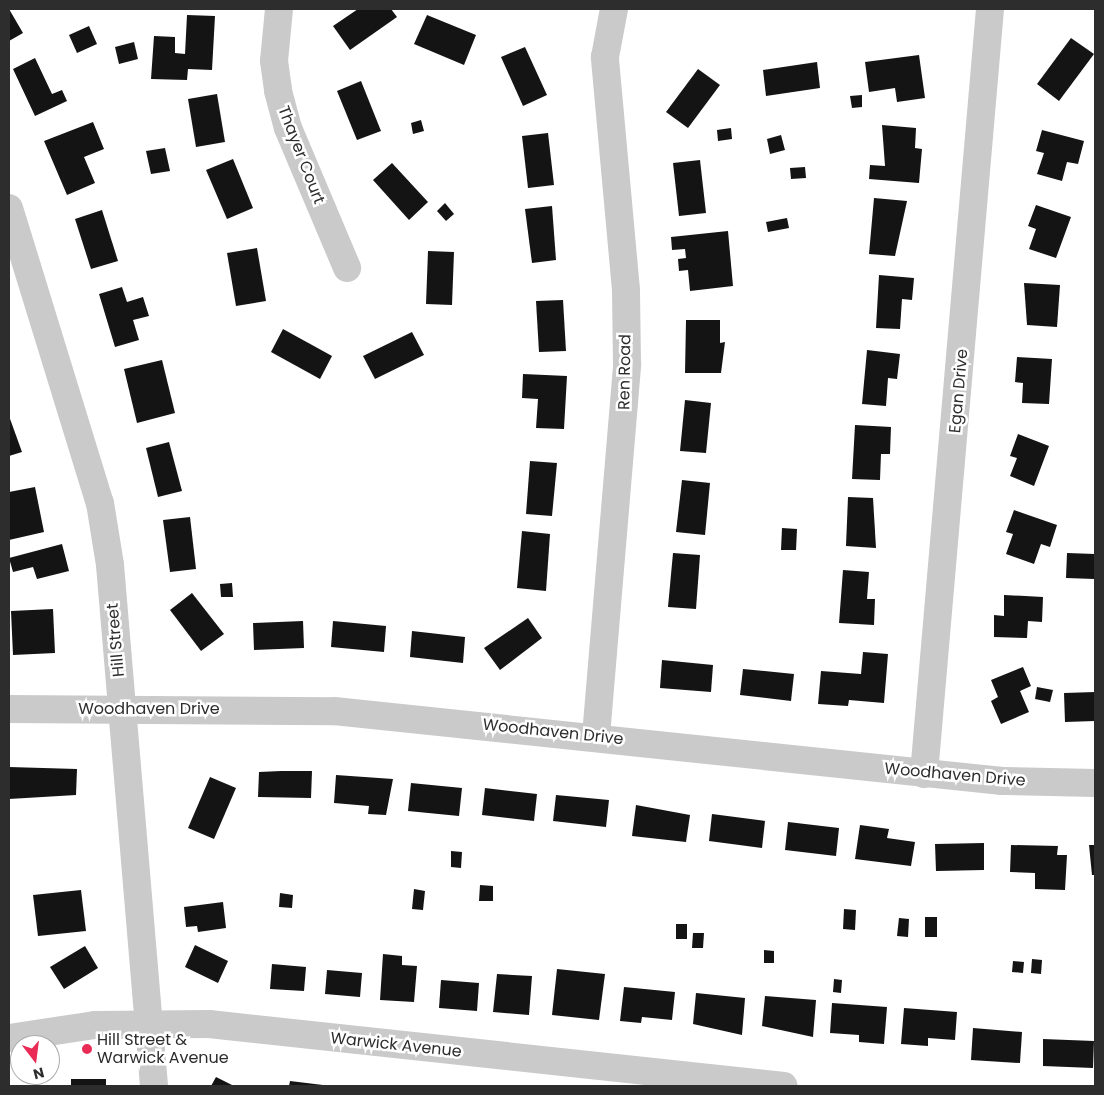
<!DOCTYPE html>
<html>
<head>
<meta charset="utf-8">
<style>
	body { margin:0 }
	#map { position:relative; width:1104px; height:1095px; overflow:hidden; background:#fff; font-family:Poppins,sans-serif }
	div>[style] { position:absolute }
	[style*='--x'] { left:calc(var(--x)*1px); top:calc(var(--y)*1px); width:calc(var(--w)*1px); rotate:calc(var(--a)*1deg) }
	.building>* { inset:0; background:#141414 }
	.minor>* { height:28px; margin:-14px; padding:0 14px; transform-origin:14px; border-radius:14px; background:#cacaca }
	.dots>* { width:14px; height:14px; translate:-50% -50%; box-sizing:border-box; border:2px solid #fff; border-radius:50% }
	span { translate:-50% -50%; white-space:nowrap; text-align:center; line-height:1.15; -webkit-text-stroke:5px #fff; paint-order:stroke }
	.street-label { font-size:16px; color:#2d2d2d }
	.poi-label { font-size:16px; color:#2d2d2d }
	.left { translate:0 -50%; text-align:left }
	.frame { position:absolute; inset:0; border:10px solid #2d2d2d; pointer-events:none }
	.north { position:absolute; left:10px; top:1035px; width:50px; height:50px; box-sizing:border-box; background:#fff; border:1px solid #ababab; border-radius:50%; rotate:165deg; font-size:14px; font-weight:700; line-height:20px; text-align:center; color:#2d2d2d }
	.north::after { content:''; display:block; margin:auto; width:18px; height:22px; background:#e92b56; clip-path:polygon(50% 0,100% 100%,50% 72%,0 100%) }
</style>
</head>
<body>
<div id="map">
	<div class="building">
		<i style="clip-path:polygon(9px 9px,23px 33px,9px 41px)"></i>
		<i style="clip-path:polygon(358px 9px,391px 9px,397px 17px,350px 50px,333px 26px)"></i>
		<i style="clip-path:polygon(187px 15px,215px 16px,212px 70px,188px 69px,187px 80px,151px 79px,154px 36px,175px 37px,175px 53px,185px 54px)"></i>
		<i style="clip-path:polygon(427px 15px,476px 35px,464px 65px,414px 44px)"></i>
		<i style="clip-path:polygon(89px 26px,97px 44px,77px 53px,69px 35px)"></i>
		<i style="clip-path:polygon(1071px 38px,1094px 54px,1059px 101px,1037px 84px)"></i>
		<i style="clip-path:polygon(134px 42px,138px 59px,119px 64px,115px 47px)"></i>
		<i style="clip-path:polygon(525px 47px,547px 95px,523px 106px,501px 57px)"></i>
		<i style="clip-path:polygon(919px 55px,925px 98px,897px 102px,895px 88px,869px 92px,865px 62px)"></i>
		<i style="clip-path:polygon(35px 58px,52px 94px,62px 90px,67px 101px,35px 116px,13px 69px)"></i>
		<i style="clip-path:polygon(817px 62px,820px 88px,766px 96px,763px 70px)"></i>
		<i style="clip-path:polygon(698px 69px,720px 85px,688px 128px,666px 112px)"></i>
		<i style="clip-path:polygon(361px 81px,381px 131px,357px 140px,337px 91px)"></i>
		<i style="clip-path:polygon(217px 94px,225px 142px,196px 147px,188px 99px)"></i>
		<i style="clip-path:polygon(862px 95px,862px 107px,852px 108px,850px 96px)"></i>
		<i style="clip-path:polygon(421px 120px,424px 131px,413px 134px,411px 123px)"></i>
		<i style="clip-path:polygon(93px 122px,104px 149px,84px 157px,95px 183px,67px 195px,44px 141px)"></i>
		<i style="clip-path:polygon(882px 125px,916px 128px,915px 148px,922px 149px,919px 183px,869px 179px,870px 165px,885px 166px)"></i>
		<i style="clip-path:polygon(731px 128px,732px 139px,718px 141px,717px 130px)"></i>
		<i style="clip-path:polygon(1042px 130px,1084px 141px,1078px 164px,1067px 162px,1062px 181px,1037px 174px,1044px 153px,1036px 151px)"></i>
		<i style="clip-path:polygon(548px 133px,554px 185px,528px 188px,522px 136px)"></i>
		<i style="clip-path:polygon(781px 135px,785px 150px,770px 154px,767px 139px)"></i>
		<i style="clip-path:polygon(165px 148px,170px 171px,151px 174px,146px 151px)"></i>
		<i style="clip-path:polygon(233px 159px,253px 208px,227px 219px,206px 170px)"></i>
		<i style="clip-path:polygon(700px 160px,706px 213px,679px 216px,673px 163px)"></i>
		<i style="clip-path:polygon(392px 163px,428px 202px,409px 220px,373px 180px)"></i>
		<i style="clip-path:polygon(805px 167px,806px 178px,791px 179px,790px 168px)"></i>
		<i style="clip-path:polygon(874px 198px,907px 201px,895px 256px,869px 254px)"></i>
		<i style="clip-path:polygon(445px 203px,454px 214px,446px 221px,437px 211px)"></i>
		<i style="clip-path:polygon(1036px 205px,1071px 217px,1056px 258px,1029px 249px,1036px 229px,1028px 226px)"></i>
		<i style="clip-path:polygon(552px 206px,556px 260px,532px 263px,525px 209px)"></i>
		<i style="clip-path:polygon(102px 210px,118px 261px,91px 269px,75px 219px)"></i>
		<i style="clip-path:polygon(787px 218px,789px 228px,768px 232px,766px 222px)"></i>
		<i style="clip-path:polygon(728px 231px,733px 286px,690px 291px,688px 270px,679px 271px,678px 259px,686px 258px,685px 249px,672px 250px,671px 237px)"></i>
		<i style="clip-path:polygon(257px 248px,266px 301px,236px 306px,227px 253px)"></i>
		<i style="clip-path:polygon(428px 251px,454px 252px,452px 305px,426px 304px)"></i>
		<i style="clip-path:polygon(879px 275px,914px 278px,912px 300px,902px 299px,900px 329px,876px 328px)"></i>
		<i style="clip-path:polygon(1024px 283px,1060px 285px,1057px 327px,1027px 325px)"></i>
		<i style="clip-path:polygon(122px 287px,127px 302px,143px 297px,149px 316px,133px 320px,139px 340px,115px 347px,99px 294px)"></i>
		<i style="clip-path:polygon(563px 300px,566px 351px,539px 352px,536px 301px)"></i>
		<i style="clip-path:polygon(686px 320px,720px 320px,720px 343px,725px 342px,721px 373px,685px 373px)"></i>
		<i style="clip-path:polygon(283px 329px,332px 356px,320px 379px,271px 352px)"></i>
		<i style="clip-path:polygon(412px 332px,424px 355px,375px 379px,363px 356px)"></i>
		<i style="clip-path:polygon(867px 350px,900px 354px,897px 379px,888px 378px,886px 406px,862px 404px)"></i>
		<i style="clip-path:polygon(1017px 357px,1052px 359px,1049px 404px,1022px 403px,1023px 383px,1015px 382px)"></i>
		<i style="clip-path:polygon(162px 360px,175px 413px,137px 423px,124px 369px)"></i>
		<i style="clip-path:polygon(523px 374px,567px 376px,564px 429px,536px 428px,538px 399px,522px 398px)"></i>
		<i style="clip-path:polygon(685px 400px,711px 403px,706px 453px,680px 451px)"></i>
		<i style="clip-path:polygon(9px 416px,22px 452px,9px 456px)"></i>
		<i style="clip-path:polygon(855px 425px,891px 427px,890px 454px,881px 454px,880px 480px,852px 479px)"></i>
		<i style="clip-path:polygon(1018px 434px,1049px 446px,1034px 486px,1010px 476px,1017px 458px,1010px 456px)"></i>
		<i style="clip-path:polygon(169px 442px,182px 491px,158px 497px,146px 448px)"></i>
		<i style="clip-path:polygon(530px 461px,557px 463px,552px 516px,526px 514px)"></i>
		<i style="clip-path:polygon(682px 480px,710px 483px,705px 535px,676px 532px)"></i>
		<i style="clip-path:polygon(35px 487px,44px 532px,9px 540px,9px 492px)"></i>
		<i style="clip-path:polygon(848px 497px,873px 498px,876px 548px,846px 546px)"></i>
		<i style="clip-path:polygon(1014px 510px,1057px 525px,1050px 547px,1041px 544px,1034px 564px,1006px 554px,1013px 534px,1006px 532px)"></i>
		<i style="clip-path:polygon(190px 517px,196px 569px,170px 572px,163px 520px)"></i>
		<i style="clip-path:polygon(782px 528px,797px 529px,796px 550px,781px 550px)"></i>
		<i style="clip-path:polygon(522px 531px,550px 534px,546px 591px,517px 588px)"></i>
		<i style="clip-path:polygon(62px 544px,69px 571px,37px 579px,33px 567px,13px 572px,9px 558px)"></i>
		<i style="clip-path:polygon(673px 553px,700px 555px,696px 609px,668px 607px)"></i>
		<i style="clip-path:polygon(1067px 553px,1095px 554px,1094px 579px,1066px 578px)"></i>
		<i style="clip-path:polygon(843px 570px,869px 572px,867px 599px,875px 599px,874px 625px,839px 623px)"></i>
		<i style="clip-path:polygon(232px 583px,233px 597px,221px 597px,220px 584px)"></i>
		<i style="clip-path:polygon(192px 593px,224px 634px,201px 651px,170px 610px)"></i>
		<i style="clip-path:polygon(1004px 595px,1043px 597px,1042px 622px,1028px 621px,1027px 638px,994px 637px,994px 615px,1004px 616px)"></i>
		<i style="clip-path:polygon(53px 609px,55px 653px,13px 655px,11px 611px)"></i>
		<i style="clip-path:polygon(528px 618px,542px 638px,500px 670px,484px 648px)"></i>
		<i style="clip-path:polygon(303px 621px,304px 648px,254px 650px,253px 623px)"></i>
		<i style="clip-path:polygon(333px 621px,386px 626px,384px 652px,331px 647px)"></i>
		<i style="clip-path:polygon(412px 631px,465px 637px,463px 663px,410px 657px)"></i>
		<i style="clip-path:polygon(863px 652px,888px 654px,884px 703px,849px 700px,848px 706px,818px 704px,821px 671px,861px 674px)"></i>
		<i style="clip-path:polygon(662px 660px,713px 665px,711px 692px,660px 688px)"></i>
		<i style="clip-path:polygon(1023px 667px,1031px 686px,1020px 691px,1029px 712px,1001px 724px,991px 701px,998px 697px,991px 680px)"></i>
		<i style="clip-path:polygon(743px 669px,794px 674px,791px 701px,740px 695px)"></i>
		<i style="clip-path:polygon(1037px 687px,1053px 690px,1050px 702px,1035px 699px)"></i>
		<i style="clip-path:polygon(1095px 692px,1095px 721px,1065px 722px,1064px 693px)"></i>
		<i style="clip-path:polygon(9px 767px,77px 769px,76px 795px,9px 799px)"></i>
		<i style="clip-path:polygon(281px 771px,312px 771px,311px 798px,258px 797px,259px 772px)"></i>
		<i style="clip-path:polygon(336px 775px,393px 779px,386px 815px,368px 814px,369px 806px,334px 803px)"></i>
		<i style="clip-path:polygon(210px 777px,236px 788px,214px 839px,188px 828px)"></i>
		<i style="clip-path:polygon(411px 783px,462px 788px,459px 816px,408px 811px)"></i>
		<i style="clip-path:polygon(485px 788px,537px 794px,534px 821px,482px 815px)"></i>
		<i style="clip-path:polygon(556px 795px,609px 800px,606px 827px,553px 821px)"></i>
		<i style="clip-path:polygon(636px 805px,690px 815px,686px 842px,632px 836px)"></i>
		<i style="clip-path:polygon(712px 814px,765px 821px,762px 848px,709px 841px)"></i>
		<i style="clip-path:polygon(788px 822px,839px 828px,836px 856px,785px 850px)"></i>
		<i style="clip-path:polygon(860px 825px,889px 829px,887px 838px,915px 842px,911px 866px,855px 859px)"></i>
		<i style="clip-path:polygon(984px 843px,984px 870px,936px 871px,935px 844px)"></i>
		<i style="clip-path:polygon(1011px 845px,1058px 846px,1057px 855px,1067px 855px,1065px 890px,1035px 889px,1035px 873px,1010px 872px)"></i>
		<i style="clip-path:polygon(1089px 845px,1095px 845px,1095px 875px,1092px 875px)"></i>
		<i style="clip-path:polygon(451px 851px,462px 852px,461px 868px,451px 867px)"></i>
		<i style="clip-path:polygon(480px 885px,493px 886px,493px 901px,479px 901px)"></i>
		<i style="clip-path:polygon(414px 889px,425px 891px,423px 910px,412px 909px)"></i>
		<i style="clip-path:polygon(81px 890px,86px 931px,38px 936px,33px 895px)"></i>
		<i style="clip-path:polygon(280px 893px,293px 895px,292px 908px,279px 907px)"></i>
		<i style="clip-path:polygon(223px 902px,226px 928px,198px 932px,197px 926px,186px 927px,184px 907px)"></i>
		<i style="clip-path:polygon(844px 909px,856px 910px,855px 930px,843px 929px)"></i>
		<i style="clip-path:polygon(925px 917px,937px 917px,937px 937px,925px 937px)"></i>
		<i style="clip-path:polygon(899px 918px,909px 919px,908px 937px,897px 936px)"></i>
		<i style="clip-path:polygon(676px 924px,687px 924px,687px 939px,676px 939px)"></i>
		<i style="clip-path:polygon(693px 933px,704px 933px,703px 948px,692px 948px)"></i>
		<i style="clip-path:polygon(195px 945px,228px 961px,218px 983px,185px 967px)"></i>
		<i style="clip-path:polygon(85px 946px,98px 968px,64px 989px,50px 967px)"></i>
		<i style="clip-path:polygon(764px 950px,774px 951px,774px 963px,764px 963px)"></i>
		<i style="clip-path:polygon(383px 954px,402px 956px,402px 965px,417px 966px,414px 1002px,380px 1000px)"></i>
		<i style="clip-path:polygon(1032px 959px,1042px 960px,1041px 974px,1031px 973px)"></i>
		<i style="clip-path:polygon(1013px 961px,1024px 962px,1023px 973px,1012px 972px)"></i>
		<i style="clip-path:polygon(272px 964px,306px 967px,304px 991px,270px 989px)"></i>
		<i style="clip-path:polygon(557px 969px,605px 974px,599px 1020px,552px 1015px)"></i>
		<i style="clip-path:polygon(327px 970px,362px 973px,360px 997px,325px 994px)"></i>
		<i style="clip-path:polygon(497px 974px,532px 976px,529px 1015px,493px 1012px)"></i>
		<i style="clip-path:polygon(834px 979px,842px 980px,841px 993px,833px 992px)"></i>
		<i style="clip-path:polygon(441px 980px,479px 983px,477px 1011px,439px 1008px)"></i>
		<i style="clip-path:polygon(624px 987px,675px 992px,672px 1020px,642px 1017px,641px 1023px,620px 1021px)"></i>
		<i style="clip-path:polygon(696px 993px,745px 998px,742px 1035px,693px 1024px)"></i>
		<i style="clip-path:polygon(765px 996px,816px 1000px,813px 1037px,762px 1026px)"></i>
		<i style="clip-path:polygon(832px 1003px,887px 1007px,884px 1044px,859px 1042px,859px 1035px,830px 1033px)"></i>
		<i style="clip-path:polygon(904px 1008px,957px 1012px,955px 1040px,928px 1038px,928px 1046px,901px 1044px)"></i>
		<i style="clip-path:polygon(973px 1028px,1022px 1032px,1020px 1063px,971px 1060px)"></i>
		<i style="clip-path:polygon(1043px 1039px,1094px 1041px,1093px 1068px,1043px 1066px)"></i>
		<i style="clip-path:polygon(216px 1077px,234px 1086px,211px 1086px)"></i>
		<i style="clip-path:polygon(71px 1079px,106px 1079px,106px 1086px,71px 1086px)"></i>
		<i style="clip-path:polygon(290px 1081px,323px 1085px,322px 1086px,289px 1086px)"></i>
	</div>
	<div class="minor">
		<i style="--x:279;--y:9;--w:52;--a:95.5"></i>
		<i style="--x:274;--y:61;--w:30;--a:82"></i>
		<i style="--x:278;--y:91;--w:38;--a:75"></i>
		<i style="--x:288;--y:128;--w:152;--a:67.1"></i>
		<i style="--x:9;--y:208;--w:309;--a:72.9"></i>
		<i style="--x:100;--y:503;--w:63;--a:80.8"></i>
		<i style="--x:110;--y:565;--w:523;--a:85.17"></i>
		<i style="--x:9;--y:709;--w:325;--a:0.4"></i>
		<i style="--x:334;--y:711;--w:672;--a:5.98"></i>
		<i style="--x:1002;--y:781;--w:93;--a:1.2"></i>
		<i style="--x:596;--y:736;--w:373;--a:-85.2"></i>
		<i style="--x:627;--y:364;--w:74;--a:-90.8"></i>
		<i style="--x:626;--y:290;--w:234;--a:-95.2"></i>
		<i style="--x:605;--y:57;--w:49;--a:-79.4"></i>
		<i style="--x:924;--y:774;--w:768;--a:-85.07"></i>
		<i style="--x:9;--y:1038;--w:87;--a:-8.6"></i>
		<i style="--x:95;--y:1025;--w:114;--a:-0.5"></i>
		<i style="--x:209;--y:1024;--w:578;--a:6.15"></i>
	</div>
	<div class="dots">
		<i style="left:87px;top:1049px;background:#e92b56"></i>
	</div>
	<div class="street-label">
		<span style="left:301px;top:155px;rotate:69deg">Thayer Court</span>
		<span style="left:625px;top:372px;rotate:-89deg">Ren Road</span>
		<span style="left:959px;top:391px;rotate:-85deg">Egan Drive</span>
		<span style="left:116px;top:640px;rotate:-95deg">Hill Street</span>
		<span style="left:149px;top:709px">Woodhaven Drive</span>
		<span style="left:553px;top:732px;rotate:6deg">Woodhaven Drive</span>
		<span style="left:955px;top:775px;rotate:5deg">Woodhaven Drive</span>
		<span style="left:396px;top:1045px;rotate:6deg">Warwick Avenue</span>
	</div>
	<div class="poi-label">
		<span class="left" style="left:97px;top:1049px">Hill Street &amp;<br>Warwick Avenue</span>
	</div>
	<div class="frame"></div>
	<div class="north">N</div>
</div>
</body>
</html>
